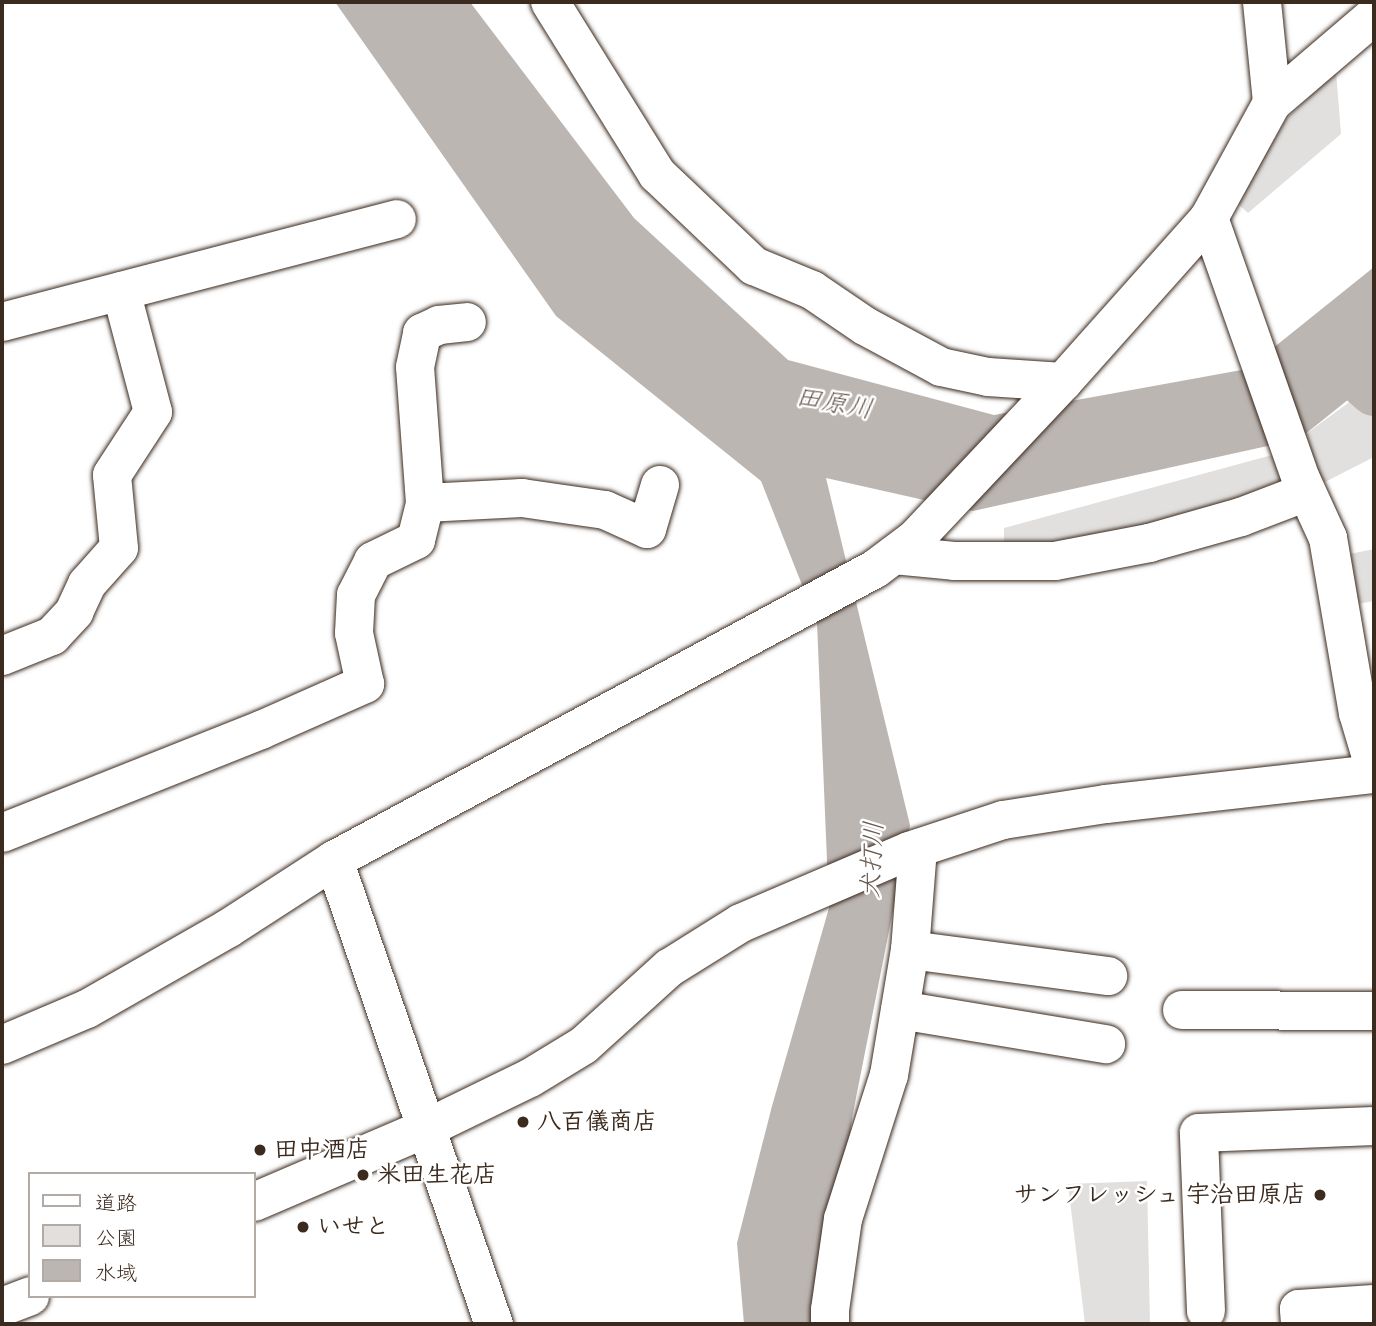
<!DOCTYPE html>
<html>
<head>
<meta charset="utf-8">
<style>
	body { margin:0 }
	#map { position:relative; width:1376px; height:1326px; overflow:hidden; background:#fff; font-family:"Balsamiq Sans","Klee One",sans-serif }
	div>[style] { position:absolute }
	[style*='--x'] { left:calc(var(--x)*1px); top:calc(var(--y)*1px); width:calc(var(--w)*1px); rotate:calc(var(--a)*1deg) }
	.green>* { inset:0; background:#e2e0de }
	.water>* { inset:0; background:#bcb6b3 }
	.river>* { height:51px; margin:-25.5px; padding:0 25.5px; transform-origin:25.5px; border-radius:25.5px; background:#bcb6b3 }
	.roads { filter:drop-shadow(0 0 2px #3b2a1e) drop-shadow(0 0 2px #3b2a1e) }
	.minor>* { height:38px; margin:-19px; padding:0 19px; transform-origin:19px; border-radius:19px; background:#fff }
	.dots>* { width:19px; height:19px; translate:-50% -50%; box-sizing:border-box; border:4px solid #fff; border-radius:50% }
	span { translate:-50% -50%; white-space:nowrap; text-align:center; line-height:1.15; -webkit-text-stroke:5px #fff; paint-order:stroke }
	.poi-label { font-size:24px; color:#3b2a1e; font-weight:700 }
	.left { translate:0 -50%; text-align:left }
	.right { translate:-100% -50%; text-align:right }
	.water-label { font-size:26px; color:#685b52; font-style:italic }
	.frame { position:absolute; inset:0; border:4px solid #3b2a1e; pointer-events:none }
	.legend { position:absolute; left:28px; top:1172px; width:228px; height:126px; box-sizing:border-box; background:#fff; border:2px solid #b1aaa5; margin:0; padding:9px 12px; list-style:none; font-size:21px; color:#3b2a1e }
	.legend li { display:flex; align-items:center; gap:14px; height:35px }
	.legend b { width:35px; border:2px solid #b1aaa5 }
</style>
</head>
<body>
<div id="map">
	<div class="green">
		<i style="clip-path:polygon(1336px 72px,1341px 134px,1248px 213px,1237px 203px,1286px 119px)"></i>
		<i style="clip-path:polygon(1374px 384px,1374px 457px,1321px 484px,1299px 439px)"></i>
		<i style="clip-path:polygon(1290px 450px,1306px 492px,1004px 555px,1004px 528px)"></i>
		<i style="clip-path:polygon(1374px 549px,1374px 601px,1358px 604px,1345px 555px)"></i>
		<i style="clip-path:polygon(1147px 1181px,1150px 1324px,1085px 1324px,1068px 1184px)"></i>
	</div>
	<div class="water">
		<i style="clip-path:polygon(335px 2px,470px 2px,634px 218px,788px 360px,994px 415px,1247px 369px,1374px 267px,1374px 379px,1299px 439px,973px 511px,826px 478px,910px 825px,852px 1118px,830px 1324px,744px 1324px,737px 1243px,772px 1106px,829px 908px,817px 623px,761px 481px,556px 316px)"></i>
	</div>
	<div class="river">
		<i style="--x:1341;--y:361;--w:44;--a:41.3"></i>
	</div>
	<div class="roads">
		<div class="minor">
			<i style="--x:550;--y:2;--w:203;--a:58.1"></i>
			<i style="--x:657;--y:174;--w:134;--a:43.5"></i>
			<i style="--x:754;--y:266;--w:63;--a:22.5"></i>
			<i style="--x:812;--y:290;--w:64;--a:34.2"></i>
			<i style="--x:865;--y:326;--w:86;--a:28.3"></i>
			<i style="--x:941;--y:367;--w:48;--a:12"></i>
			<i style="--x:988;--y:377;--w:75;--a:3.8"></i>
			<i style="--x:1262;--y:2;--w:101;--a:84.3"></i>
			<i style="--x:1209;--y:218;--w:277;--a:70.6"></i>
			<i style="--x:1301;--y:479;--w:65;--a:65.4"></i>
			<i style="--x:1328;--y:538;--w:178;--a:80.3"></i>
			<i style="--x:1358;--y:713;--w:56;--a:73.5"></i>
			<i style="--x:2;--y:322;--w:408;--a:-14.6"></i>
			<i style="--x:425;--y:503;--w:97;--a:-3"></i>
			<i style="--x:522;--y:498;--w:84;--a:8.2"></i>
			<i style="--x:605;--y:510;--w:46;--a:24.3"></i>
			<i style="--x:647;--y:529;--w:46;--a:-73.5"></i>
			<i style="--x:894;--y:555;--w:60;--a:5.7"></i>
			<i style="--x:954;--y:561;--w:101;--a:0"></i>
			<i style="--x:1055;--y:561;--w:96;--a:-10.8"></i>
			<i style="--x:1149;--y:543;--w:96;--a:-15.8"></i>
			<i style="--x:1241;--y:517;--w:70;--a:-21"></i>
			<i style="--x:2;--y:656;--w:54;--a:-21.8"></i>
			<i style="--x:52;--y:636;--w:33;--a:-47"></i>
			<i style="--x:74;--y:612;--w:31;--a:-65"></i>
			<i style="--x:87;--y:584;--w:48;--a:-48.4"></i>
			<i style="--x:119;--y:548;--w:73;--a:-95.5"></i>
			<i style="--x:112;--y:475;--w:75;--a:-56.9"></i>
			<i style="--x:153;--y:412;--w:125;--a:-104.8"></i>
			<i style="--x:2;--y:833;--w:279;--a:-21.7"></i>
			<i style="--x:261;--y:730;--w:114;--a:-23.9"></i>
			<i style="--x:365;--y:684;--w:52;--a:-102.2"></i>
			<i style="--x:354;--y:633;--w:38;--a:-87"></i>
			<i style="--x:356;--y:595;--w:38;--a:-63"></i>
			<i style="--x:373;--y:561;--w:48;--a:-26"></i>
			<i style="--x:416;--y:540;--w:38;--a:-76"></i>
			<i style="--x:425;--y:503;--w:136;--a:-94.2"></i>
			<i style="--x:415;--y:367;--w:35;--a:-78"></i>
			<i style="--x:422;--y:333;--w:19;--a:-25"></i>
			<i style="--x:439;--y:325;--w:28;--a:-6"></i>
			<i style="--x:334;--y:860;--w:491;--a:71"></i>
			<i style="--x:910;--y:950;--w:200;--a:7.5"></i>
			<i style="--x:900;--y:1010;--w:209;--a:9.4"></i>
			<i style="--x:1182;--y:1010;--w:192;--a:0.3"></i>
			<i style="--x:2;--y:1045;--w:92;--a:-23"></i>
			<i style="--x:87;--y:1009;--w:163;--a:-29.7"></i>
			<i style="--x:229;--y:928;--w:125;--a:-32.9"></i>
			<i style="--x:334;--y:860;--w:614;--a:-28.28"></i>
			<i style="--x:875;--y:569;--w:50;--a:-36.9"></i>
			<i style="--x:915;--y:539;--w:216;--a:-46.7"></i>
			<i style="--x:1063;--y:382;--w:220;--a:-48.3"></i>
			<i style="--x:1209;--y:218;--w:131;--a:-61.3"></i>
			<i style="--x:1272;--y:103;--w:134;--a:-40.5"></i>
			<i style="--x:254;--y:1202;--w:188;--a:-23.2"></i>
			<i style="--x:427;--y:1128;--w:114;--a:-25.9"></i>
			<i style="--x:530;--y:1078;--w:63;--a:-31.4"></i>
			<i style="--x:584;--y:1045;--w:115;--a:-42.2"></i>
			<i style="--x:669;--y:968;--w:85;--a:-32"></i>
			<i style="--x:741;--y:923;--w:183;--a:-23.2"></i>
			<i style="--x:909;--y:851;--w:99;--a:-18.3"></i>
			<i style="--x:1003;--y:820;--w:104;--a:-8.8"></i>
			<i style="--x:1106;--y:804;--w:270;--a:-6.4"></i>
			<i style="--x:2;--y:1307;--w:30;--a:-21"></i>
			<i style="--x:1206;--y:1311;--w:178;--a:-92.3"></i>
			<i style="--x:1199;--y:1133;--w:175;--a:-2.3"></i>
			<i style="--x:830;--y:1324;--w:14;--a:-90"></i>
			<i style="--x:830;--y:1310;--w:92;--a:-81.9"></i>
			<i style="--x:843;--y:1219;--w:151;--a:-72.3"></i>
			<i style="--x:889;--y:1075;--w:127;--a:-80.5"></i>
			<i style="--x:910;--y:950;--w:102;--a:-85.5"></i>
			<i style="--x:1300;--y:1324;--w:15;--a:-94"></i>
			<i style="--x:1299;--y:1309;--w:75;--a:-3.8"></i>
		</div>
	</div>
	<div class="dots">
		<i style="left:523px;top:1122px;background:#3b2a1e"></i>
		<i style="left:260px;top:1150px;background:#3b2a1e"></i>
		<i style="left:363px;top:1175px;background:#3b2a1e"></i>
		<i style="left:1320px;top:1195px;background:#3b2a1e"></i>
		<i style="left:303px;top:1227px;background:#3b2a1e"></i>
	</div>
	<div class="poi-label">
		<span class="left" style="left:537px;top:1122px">八百儀商店</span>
		<span class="left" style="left:274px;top:1150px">田中酒店</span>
		<span class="left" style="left:377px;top:1175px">米田生花店</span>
		<span class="right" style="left:1306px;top:1195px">サンフレッシュ 宇治田原店</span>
		<span class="left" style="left:317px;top:1227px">いせと</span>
	</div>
	<div class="water-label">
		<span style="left:834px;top:404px;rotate:10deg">田原川</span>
		<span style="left:873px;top:860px;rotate:-87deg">犬打川</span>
	</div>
	<div class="frame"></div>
	<ul class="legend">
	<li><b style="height:9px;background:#fff"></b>道路</li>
	<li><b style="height:19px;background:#e2e0de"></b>公園</li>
	<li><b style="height:19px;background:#bcb6b3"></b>水域</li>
	</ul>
</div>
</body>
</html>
